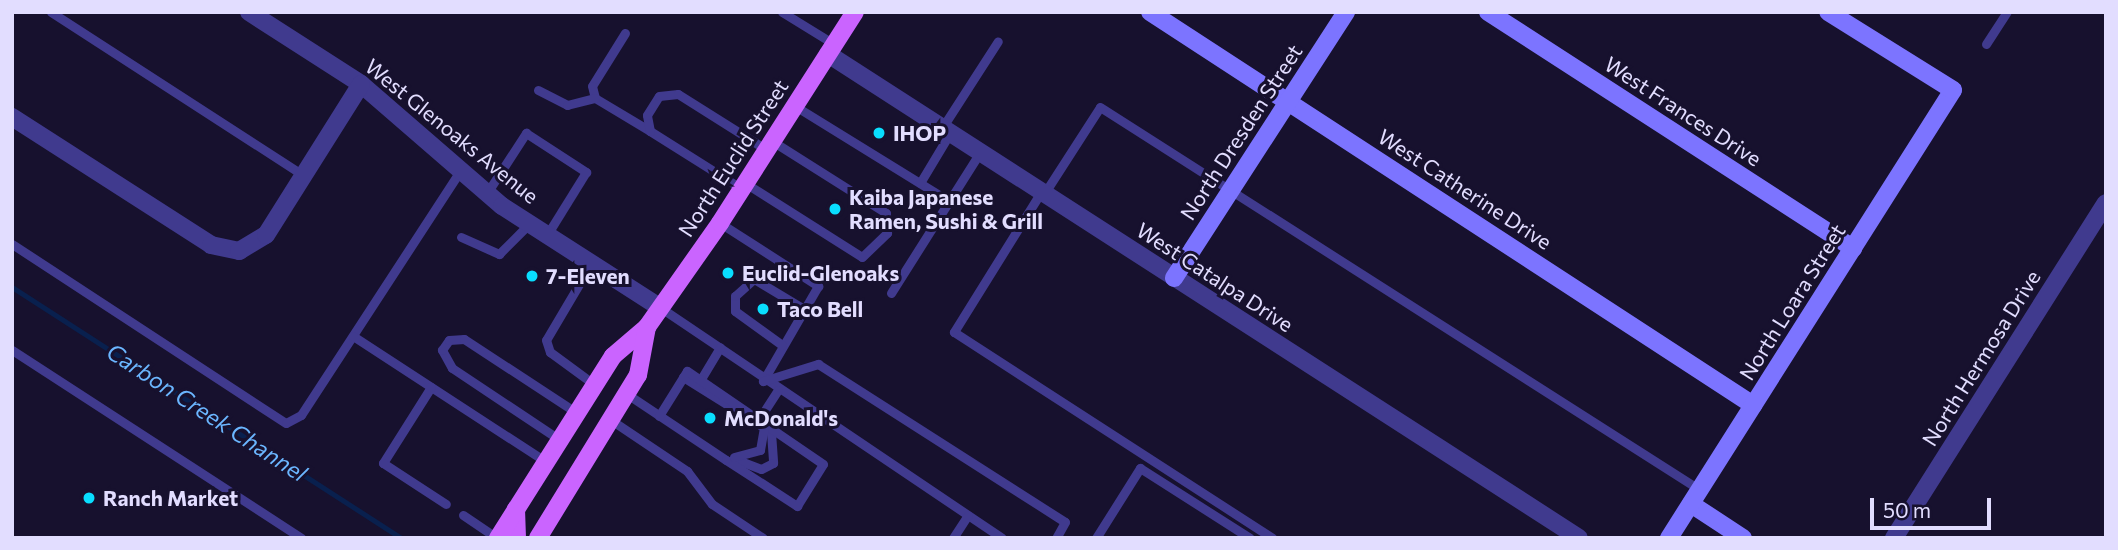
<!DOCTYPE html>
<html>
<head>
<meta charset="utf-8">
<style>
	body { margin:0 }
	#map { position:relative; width:2118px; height:550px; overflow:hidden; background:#17112e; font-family:Commissioner,sans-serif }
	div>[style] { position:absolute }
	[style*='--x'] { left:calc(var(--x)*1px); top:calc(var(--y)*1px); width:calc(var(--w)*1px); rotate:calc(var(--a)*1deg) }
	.stream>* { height:4.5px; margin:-2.25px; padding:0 2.25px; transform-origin:2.25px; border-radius:2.25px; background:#09204e }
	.lane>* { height:9px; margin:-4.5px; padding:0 4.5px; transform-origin:4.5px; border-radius:4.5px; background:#403a8e }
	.street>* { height:18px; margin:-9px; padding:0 9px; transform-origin:9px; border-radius:9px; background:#403a8e }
	.secondary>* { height:18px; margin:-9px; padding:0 9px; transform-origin:9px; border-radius:9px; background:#7c74ff }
	.primary>* { height:18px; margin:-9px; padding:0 9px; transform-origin:9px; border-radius:9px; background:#ca64ff }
	.dots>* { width:19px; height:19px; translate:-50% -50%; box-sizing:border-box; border:4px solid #17112e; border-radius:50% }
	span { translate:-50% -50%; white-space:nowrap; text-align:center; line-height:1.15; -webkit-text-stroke:6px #17112e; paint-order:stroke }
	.street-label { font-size:21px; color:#e2ddff }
	.poi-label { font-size:21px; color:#e2ddff; font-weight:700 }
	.left { translate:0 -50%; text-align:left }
	.water-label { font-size:23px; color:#6bb6ff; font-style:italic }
	.frame { position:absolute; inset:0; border:14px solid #e2ddff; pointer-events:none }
	.scale { position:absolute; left:1870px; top:498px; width:121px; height:32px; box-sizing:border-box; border:4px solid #e2ddff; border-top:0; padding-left:9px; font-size:21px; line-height:24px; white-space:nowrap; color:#e2ddff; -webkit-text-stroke:5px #17112e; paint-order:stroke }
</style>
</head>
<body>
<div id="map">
	<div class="stream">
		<i style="--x:12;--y:287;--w:464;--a:32.8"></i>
	</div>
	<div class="lane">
		<i style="--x:51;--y:12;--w:300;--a:32.9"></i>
		<i style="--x:782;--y:12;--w:61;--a:31.6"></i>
		<i style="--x:625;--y:33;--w:62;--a:121.9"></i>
		<i style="--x:592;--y:86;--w:12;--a:76"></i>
		<i style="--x:595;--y:98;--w:64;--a:31"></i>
		<i style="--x:1986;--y:44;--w:38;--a:-57"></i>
		<i style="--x:538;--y:90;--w:33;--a:27"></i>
		<i style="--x:567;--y:105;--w:29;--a:-14"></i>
		<i style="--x:795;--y:106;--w:181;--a:31.7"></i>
		<i style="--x:942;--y:128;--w:103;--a:-57.2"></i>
		<i style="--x:745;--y:183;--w:138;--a:32.3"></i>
		<i style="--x:862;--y:257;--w:35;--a:-44"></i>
		<i style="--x:887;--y:233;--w:20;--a:-93"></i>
		<i style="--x:886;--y:213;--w:135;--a:-147.7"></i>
		<i style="--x:920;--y:183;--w:58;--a:-59"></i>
		<i style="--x:742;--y:189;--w:109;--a:-147.8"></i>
		<i style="--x:650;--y:131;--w:16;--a:-101"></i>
		<i style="--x:647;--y:115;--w:22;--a:-58"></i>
		<i style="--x:659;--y:96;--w:19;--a:-6"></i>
		<i style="--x:678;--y:94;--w:105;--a:32.2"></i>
		<i style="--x:1041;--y:192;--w:165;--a:121.9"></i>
		<i style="--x:954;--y:332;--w:379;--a:32.9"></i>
		<i style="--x:487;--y:193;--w:72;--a:-57"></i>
		<i style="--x:526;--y:133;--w:72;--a:33"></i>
		<i style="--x:586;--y:172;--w:74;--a:121.8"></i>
		<i style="--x:1044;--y:194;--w:103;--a:-57.2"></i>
		<i style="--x:1100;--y:107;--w:712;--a:32.55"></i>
		<i style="--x:720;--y:223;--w:117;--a:32.7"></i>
		<i style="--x:818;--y:286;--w:110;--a:120.1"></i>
		<i style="--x:461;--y:237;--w:42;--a:24.1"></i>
		<i style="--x:499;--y:254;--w:42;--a:-45"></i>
		<i style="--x:12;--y:244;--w:327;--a:33.2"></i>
		<i style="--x:286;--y:423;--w:17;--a:-28"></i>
		<i style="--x:301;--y:415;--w:293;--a:-56.9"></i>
		<i style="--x:591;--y:264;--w:88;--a:120.6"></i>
		<i style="--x:546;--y:340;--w:13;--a:72"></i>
		<i style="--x:550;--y:352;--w:56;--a:36.3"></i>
		<i style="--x:891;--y:293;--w:167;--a:-57.7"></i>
		<i style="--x:661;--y:308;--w:411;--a:34"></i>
		<i style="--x:353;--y:336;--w:230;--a:33.1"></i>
		<i style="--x:782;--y:345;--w:58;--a:-144.1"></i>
		<i style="--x:735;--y:311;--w:15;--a:-90"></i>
		<i style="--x:735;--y:296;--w:25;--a:-42"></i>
		<i style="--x:754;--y:279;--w:58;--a:31"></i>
		<i style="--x:12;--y:350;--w:345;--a:33"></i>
		<i style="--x:683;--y:377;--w:104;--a:32"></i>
		<i style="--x:771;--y:432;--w:31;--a:86"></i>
		<i style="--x:773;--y:463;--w:13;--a:153"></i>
		<i style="--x:761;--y:469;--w:28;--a:-159"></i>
		<i style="--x:701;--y:379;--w:37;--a:-59"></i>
		<i style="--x:763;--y:381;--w:58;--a:-17.2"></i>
		<i style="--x:818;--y:364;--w:293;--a:32.6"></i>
		<i style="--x:1065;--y:522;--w:18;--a:119"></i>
		<i style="--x:431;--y:387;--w:90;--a:122.3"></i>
		<i style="--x:383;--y:463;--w:75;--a:33.1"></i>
		<i style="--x:627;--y:394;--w:119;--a:33.7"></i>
		<i style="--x:726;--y:460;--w:85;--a:32.9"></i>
		<i style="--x:797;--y:506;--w:49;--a:-58.2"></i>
		<i style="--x:823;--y:464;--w:165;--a:-145.6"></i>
		<i style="--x:687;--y:371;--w:53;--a:121.9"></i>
		<i style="--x:761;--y:416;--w:31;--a:-57"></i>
		<i style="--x:611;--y:420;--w:92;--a:33.9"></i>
		<i style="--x:687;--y:471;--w:41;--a:52.9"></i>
		<i style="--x:712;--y:504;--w:61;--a:33.7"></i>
		<i style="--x:560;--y:440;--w:130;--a:-146.3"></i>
		<i style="--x:452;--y:368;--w:21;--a:-119"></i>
		<i style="--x:442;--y:350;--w:12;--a:-55"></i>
		<i style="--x:449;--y:340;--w:15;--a:-4"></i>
		<i style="--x:464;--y:339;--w:135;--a:33.2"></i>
		<i style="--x:734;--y:457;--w:27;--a:-15"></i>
		<i style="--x:760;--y:450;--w:22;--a:-80"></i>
		<i style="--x:463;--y:515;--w:41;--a:34.1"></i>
		<i style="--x:953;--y:538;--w:27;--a:-57"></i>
		<i style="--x:1096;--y:538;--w:83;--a:-57.8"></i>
		<i style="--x:1140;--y:468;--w:130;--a:32.5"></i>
	</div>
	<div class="street">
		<i style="--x:249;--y:12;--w:133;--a:32.7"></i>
		<i style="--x:361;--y:84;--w:186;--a:40.9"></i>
		<i style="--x:502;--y:206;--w:189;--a:32.7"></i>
		<i style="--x:828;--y:54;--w:893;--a:32.8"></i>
		<i style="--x:12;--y:117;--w:237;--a:32.7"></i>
		<i style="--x:211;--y:245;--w:29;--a:12"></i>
		<i style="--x:239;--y:251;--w:31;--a:-31"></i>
		<i style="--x:266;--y:235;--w:178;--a:-57.8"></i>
		<i style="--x:1894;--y:538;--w:396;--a:-57.7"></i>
	</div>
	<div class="secondary">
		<i style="--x:1150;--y:12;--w:720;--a:33.09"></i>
		<i style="--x:1488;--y:12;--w:435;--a:32.9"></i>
		<i style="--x:1174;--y:278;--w:317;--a:-57.1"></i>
		<i style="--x:1691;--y:504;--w:62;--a:33.2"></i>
		<i style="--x:1669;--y:538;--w:530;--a:-57.63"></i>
		<i style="--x:1953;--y:90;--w:147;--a:-148"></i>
	</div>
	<div class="primary">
		<i style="--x:516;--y:509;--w:29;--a:88"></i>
		<i style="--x:498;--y:538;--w:215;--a:-57.7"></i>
		<i style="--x:613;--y:356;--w:45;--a:-40.5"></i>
		<i style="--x:647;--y:327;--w:127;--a:-54.9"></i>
		<i style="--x:720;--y:223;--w:250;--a:-57.4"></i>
		<i style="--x:538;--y:538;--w:191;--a:-58.5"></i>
		<i style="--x:638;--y:375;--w:49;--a:-79.4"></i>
	</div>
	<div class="dots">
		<i style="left:879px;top:133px;background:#09deff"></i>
		<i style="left:835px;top:209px;background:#09deff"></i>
		<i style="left:728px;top:273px;background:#09deff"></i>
		<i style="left:532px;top:276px;background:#09deff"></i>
		<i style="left:763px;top:309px;background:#09deff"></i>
		<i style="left:710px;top:418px;background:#09deff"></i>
		<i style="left:89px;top:498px;background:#09deff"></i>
	</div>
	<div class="street-label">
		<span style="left:1683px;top:111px;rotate:33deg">West Frances Drive</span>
		<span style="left:452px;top:131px;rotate:39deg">West Glenoaks Avenue</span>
		<span style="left:1241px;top:132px;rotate:-57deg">North Dresden Street</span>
		<span style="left:733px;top:158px;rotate:-57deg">North Euclid Street</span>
		<span style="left:1465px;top:189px;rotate:33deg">West Catherine Drive</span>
		<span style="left:1215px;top:277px;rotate:33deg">West Catalpa Drive</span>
		<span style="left:1792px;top:302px;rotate:-58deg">North Loara Street</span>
		<span style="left:1981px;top:358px;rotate:-58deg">North Hermosa Drive</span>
	</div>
	<div class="poi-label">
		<span class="left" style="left:893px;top:133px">IHOP</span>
		<span class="left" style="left:849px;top:209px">Kaiba Japanese<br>Ramen, Sushi &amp; Grill</span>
		<span class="left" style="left:742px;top:273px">Euclid-Glenoaks</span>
		<span class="left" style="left:546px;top:276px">7-Eleven</span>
		<span class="left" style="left:777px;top:309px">Taco Bell</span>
		<span class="left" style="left:724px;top:418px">McDonald's</span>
		<span class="left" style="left:103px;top:498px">Ranch Market</span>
	</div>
	<div class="water-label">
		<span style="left:207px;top:412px;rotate:33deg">Carbon Creek Channel</span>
	</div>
	<div class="frame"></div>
	<div class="scale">50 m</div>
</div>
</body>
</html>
